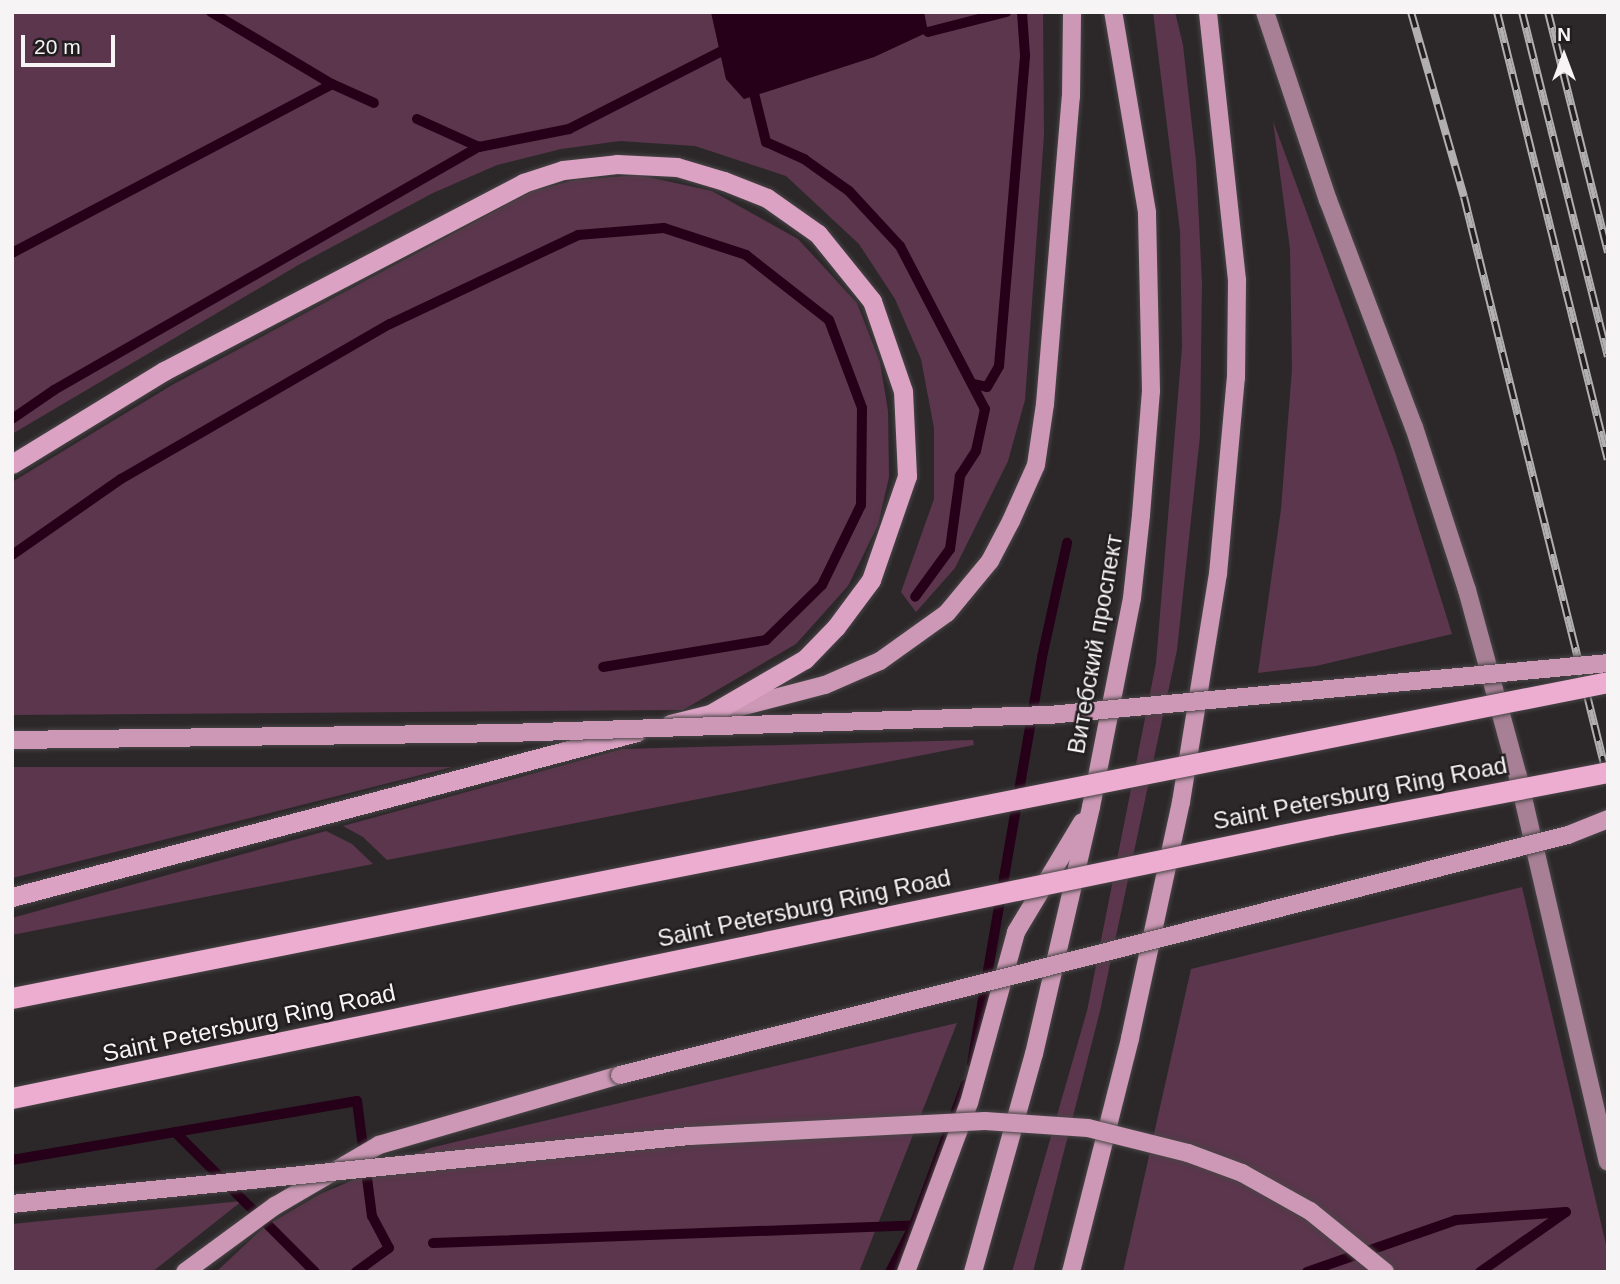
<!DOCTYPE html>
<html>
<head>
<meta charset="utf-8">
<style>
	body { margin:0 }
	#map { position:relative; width:1620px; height:1284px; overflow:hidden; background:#2c282a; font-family:Arial,sans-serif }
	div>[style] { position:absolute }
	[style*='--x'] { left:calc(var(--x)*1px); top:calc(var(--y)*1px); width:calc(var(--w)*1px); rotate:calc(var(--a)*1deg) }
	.green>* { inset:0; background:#5b364c }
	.water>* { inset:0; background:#260018 }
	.stream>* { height:10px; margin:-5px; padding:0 5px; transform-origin:5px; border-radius:5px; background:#260018 }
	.roads { filter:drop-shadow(0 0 2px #484546) drop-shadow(0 0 2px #484546) }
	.secondary>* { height:18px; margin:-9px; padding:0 9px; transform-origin:9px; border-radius:9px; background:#a88096 }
	.primary>* { height:18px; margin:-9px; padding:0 9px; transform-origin:9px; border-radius:9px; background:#cc98b5 }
	.trunk>* { height:19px; margin:-9.5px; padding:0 9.5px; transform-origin:9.5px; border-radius:9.5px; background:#dca2c3 }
	.rail>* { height:8px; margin-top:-4px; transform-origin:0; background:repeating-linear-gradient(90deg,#221e20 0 16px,#b1afb0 0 32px); box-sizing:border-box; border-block:2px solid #b1afb0 }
	.bridges { filter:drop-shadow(0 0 2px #484546) drop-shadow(0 0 2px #484546) }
	.primary-bridge>* { height:18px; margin:-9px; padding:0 9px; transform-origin:9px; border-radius:9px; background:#cc98b5 }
	.motorway-bridge>* { height:21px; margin:-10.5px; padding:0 10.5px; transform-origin:10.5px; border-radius:10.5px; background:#ecadd1 }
	span { translate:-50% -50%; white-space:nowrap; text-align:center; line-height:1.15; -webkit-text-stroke:5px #221e20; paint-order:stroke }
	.street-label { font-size:24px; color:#f6f4f5 }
	.frame { position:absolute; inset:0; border:14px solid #f6f4f5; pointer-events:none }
	.north { position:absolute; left:1529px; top:21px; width:70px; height:70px; -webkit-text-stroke:5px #221e20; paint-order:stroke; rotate:0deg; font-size:19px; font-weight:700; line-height:28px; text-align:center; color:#f6f4f5 }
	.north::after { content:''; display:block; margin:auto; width:24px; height:32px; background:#f6f4f5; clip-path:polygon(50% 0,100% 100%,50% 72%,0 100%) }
	.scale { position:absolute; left:21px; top:35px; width:94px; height:32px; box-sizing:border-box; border:4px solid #f6f4f5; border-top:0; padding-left:9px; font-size:21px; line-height:24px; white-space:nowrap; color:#f6f4f5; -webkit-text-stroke:5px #221e20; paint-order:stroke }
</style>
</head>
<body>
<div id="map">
	<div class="green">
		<i style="clip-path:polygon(12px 12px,711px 12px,726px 79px,744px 99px,874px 57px,927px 32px,924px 12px,1043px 12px,1044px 135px,1025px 400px,1008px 461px,955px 568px,916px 612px,901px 592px,934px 499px,934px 428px,921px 359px,895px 299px,859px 244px,786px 176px,695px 146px,620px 141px,561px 149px,497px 165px,433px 193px,300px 264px,12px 434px)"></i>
		<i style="clip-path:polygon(1153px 12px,1175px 12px,1183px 45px,1196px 161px,1202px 283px,1200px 436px,1177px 650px,1100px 1011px,1033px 1272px,1012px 1272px,1087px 1011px,1156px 663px,1182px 347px,1180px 231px)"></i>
		<i style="clip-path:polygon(1273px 121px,1396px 455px,1452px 634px,1316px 666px,1258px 673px,1281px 509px,1292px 369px,1290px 249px)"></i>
		<i style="clip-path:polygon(639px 175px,712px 191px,798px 239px,857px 303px,880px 362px,888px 411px,889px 477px,878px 525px,848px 586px,796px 644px,683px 710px,12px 715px,12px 482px,172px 385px,532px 191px,575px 180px)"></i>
		<i style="clip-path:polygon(973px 740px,974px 745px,387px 860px,363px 837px,343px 826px,622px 749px)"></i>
		<i style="clip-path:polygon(12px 767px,452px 767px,12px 878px)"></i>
		<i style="clip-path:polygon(326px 831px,352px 844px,373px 864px,12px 935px,12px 918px)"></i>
		<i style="clip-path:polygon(1522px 887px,1608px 1253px,1608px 1272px,1123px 1272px,1191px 969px)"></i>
		<i style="clip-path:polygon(957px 1023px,859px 1272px,216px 1272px,264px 1227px,320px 1194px,430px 1148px)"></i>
		<i style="clip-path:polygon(242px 1201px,152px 1272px,12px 1272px,12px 1224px)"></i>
	</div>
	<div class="water">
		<i style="clip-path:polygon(711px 12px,924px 12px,928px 32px,874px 57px,744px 99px,726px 79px)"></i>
	</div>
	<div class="stream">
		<i style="--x:211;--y:12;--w:141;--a:30.8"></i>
		<i style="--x:332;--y:84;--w:46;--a:24.3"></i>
		<i style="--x:928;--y:32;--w:81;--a:-14.4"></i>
		<i style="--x:752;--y:85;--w:59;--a:76.2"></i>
		<i style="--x:766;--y:142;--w:42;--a:24.1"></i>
		<i style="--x:804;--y:159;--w:55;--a:35.4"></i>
		<i style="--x:849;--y:191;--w:75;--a:47.2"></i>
		<i style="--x:900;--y:246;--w:184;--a:62.5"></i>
		<i style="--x:985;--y:409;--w:43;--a:102.1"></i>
		<i style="--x:976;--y:451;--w:30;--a:123"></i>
		<i style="--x:960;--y:476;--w:74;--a:97.8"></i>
		<i style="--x:950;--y:549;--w:59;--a:126.1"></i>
		<i style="--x:417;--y:119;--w:68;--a:24.3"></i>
		<i style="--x:479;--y:147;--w:92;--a:-11.3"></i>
		<i style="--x:569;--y:129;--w:181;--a:-27"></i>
		<i style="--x:12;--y:253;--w:362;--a:-27.8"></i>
		<i style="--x:974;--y:384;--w:13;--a:13"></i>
		<i style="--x:987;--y:387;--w:24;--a:-60"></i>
		<i style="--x:999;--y:366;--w:312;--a:-85.2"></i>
		<i style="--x:1025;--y:55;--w:43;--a:-94"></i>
		<i style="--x:12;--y:419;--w:51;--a:-34.6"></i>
		<i style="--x:54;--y:390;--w:490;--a:-29.8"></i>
		<i style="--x:12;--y:555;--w:133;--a:-34.9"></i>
		<i style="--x:121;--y:479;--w:310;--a:-30"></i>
		<i style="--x:390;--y:324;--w:208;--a:-25.3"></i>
		<i style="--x:578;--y:235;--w:86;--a:-4.7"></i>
		<i style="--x:664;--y:228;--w:86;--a:18.2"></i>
		<i style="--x:746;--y:255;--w:105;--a:38.1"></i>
		<i style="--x:829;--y:320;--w:94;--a:69.4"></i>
		<i style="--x:862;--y:408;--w:97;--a:90.6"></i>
		<i style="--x:861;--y:505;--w:89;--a:116"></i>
		<i style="--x:822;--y:585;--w:78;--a:135.5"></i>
		<i style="--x:766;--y:640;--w:165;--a:170.6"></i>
		<i style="--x:972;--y:1063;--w:412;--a:-80.2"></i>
		<i style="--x:1042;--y:657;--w:117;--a:-77.6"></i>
		<i style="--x:175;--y:1132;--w:198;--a:45"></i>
		<i style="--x:12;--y:1160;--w:350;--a:-9.7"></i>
		<i style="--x:357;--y:1101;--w:116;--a:82.6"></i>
		<i style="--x:372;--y:1216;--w:36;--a:62"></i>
		<i style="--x:389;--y:1248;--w:41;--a:144"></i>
		<i style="--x:433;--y:1243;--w:481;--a:-2.1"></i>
		<i style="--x:890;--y:1272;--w:53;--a:-62.9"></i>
		<i style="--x:914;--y:1225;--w:150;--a:-69.8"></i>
		<i style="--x:1307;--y:1272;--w:158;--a:-19.2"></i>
		<i style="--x:1456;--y:1220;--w:110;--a:-4.2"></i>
		<i style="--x:1566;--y:1212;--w:105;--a:145.1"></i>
	</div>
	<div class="roads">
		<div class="secondary">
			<i style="--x:1265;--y:12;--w:198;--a:71.5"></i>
			<i style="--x:1328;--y:200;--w:243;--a:69.3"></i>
			<i style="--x:1414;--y:427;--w:171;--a:72"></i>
			<i style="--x:1467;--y:590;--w:193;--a:74.7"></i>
			<i style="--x:1518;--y:776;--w:396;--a:76.9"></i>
		</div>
		<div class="primary">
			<i style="--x:721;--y:712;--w:107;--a:-14.6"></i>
			<i style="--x:825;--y:685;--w:60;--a:-23.6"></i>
			<i style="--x:880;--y:661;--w:82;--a:-35.6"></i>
			<i style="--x:947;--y:613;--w:67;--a:-50.4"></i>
			<i style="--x:990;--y:561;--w:45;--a:-62.3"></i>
			<i style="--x:1011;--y:521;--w:61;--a:-65.9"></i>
			<i style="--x:1036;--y:465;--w:62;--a:-81.6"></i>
			<i style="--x:1045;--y:404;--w:308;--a:-85.2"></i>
			<i style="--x:1071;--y:97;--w:85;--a:-89.3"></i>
			<i style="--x:185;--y:1272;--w:112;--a:-36.3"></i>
			<i style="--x:275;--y:1206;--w:121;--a:-30.4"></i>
			<i style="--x:379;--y:1145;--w:251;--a:-16.2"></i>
			<i style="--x:906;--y:1272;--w:180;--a:-69.6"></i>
			<i style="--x:969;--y:1103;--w:177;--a:-74.6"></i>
			<i style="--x:1016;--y:932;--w:128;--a:-59"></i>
			<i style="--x:973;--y:1272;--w:226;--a:-74.4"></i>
			<i style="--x:1034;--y:1054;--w:253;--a:-77"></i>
			<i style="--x:1091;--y:807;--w:213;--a:-78.9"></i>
			<i style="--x:1132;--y:598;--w:83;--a:-83.8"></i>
			<i style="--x:1141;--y:515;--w:124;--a:-85.4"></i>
			<i style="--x:1151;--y:391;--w:179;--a:-91.3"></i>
			<i style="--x:1147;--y:212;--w:203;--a:-99.6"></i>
			<i style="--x:1071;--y:1272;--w:241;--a:-75.8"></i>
			<i style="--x:1130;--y:1038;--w:241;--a:-77.8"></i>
			<i style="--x:1181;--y:802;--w:231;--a:-80.8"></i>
			<i style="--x:1218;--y:574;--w:197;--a:-84.8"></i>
			<i style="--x:1236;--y:378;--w:98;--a:-89.4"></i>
			<i style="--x:1237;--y:280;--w:270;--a:-96.2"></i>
		</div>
		<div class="trunk">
			<i style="--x:12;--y:464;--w:178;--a:-31.5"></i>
			<i style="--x:164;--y:371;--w:405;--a:-27.6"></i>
			<i style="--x:523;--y:183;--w:42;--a:-18"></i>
			<i style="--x:563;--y:170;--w:54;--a:-6.3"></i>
			<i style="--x:617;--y:164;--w:60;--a:2.9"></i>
			<i style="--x:677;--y:167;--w:49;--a:16.6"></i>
			<i style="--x:724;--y:181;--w:46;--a:21.6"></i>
			<i style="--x:767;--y:198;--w:62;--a:35.2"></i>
			<i style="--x:818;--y:234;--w:86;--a:51.1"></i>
			<i style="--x:872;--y:301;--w:95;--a:71"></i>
			<i style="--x:903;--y:391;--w:85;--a:87.3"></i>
			<i style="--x:907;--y:476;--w:110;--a:109.1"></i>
			<i style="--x:871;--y:580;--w:59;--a:126.7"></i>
			<i style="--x:836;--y:627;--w:45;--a:134.1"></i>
			<i style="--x:805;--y:659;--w:110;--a:149.9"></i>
			<i style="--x:710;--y:714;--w:41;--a:166"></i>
			<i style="--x:12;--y:897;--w:646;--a:-14.79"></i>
		</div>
	</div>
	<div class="rail">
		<i style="--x:1411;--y:12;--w:192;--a:74"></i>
		<i style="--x:1464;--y:197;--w:601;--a:76.13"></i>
		<i style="--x:1497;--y:12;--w:461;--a:76.1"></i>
		<i style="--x:1522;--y:12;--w:355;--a:76"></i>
		<i style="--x:1548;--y:12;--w:248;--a:76"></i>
	</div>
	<div class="bridges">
		<div class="primary-bridge">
			<i style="--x:12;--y:740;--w:496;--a:-0.8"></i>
			<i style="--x:508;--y:733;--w:541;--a:-1.91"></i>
			<i style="--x:1049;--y:715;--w:561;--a:-5.31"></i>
			<i style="--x:620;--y:1075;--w:978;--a:-14.21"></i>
			<i style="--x:1568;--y:835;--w:43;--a:-21.8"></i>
			<i style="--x:12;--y:1204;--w:681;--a:-5.73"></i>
			<i style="--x:690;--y:1136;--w:295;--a:-2.9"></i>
			<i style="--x:985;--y:1121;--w:103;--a:3.9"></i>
			<i style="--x:1088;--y:1128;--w:103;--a:14"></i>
			<i style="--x:1188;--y:1153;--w:58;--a:20.3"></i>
			<i style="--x:1242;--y:1173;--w:78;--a:29.2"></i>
			<i style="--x:1310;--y:1211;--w:97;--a:39.1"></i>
		</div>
		<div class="motorway-bridge">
			<i style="--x:12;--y:998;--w:1627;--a:-11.2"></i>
			<i style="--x:12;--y:1098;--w:1346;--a:-11.7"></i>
			<i style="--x:1330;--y:825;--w:283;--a:-10.8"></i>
		</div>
	</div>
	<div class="street-label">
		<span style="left:1095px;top:644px;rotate:-80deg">Витебский проспект</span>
		<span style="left:1360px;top:793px;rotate:-11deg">Saint Petersburg Ring Road</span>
		<span style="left:804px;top:908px;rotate:-12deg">Saint Petersburg Ring Road</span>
		<span style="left:249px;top:1023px;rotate:-12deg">Saint Petersburg Ring Road</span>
	</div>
	<div class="frame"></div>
	<div class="north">N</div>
	<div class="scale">20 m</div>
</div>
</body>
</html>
